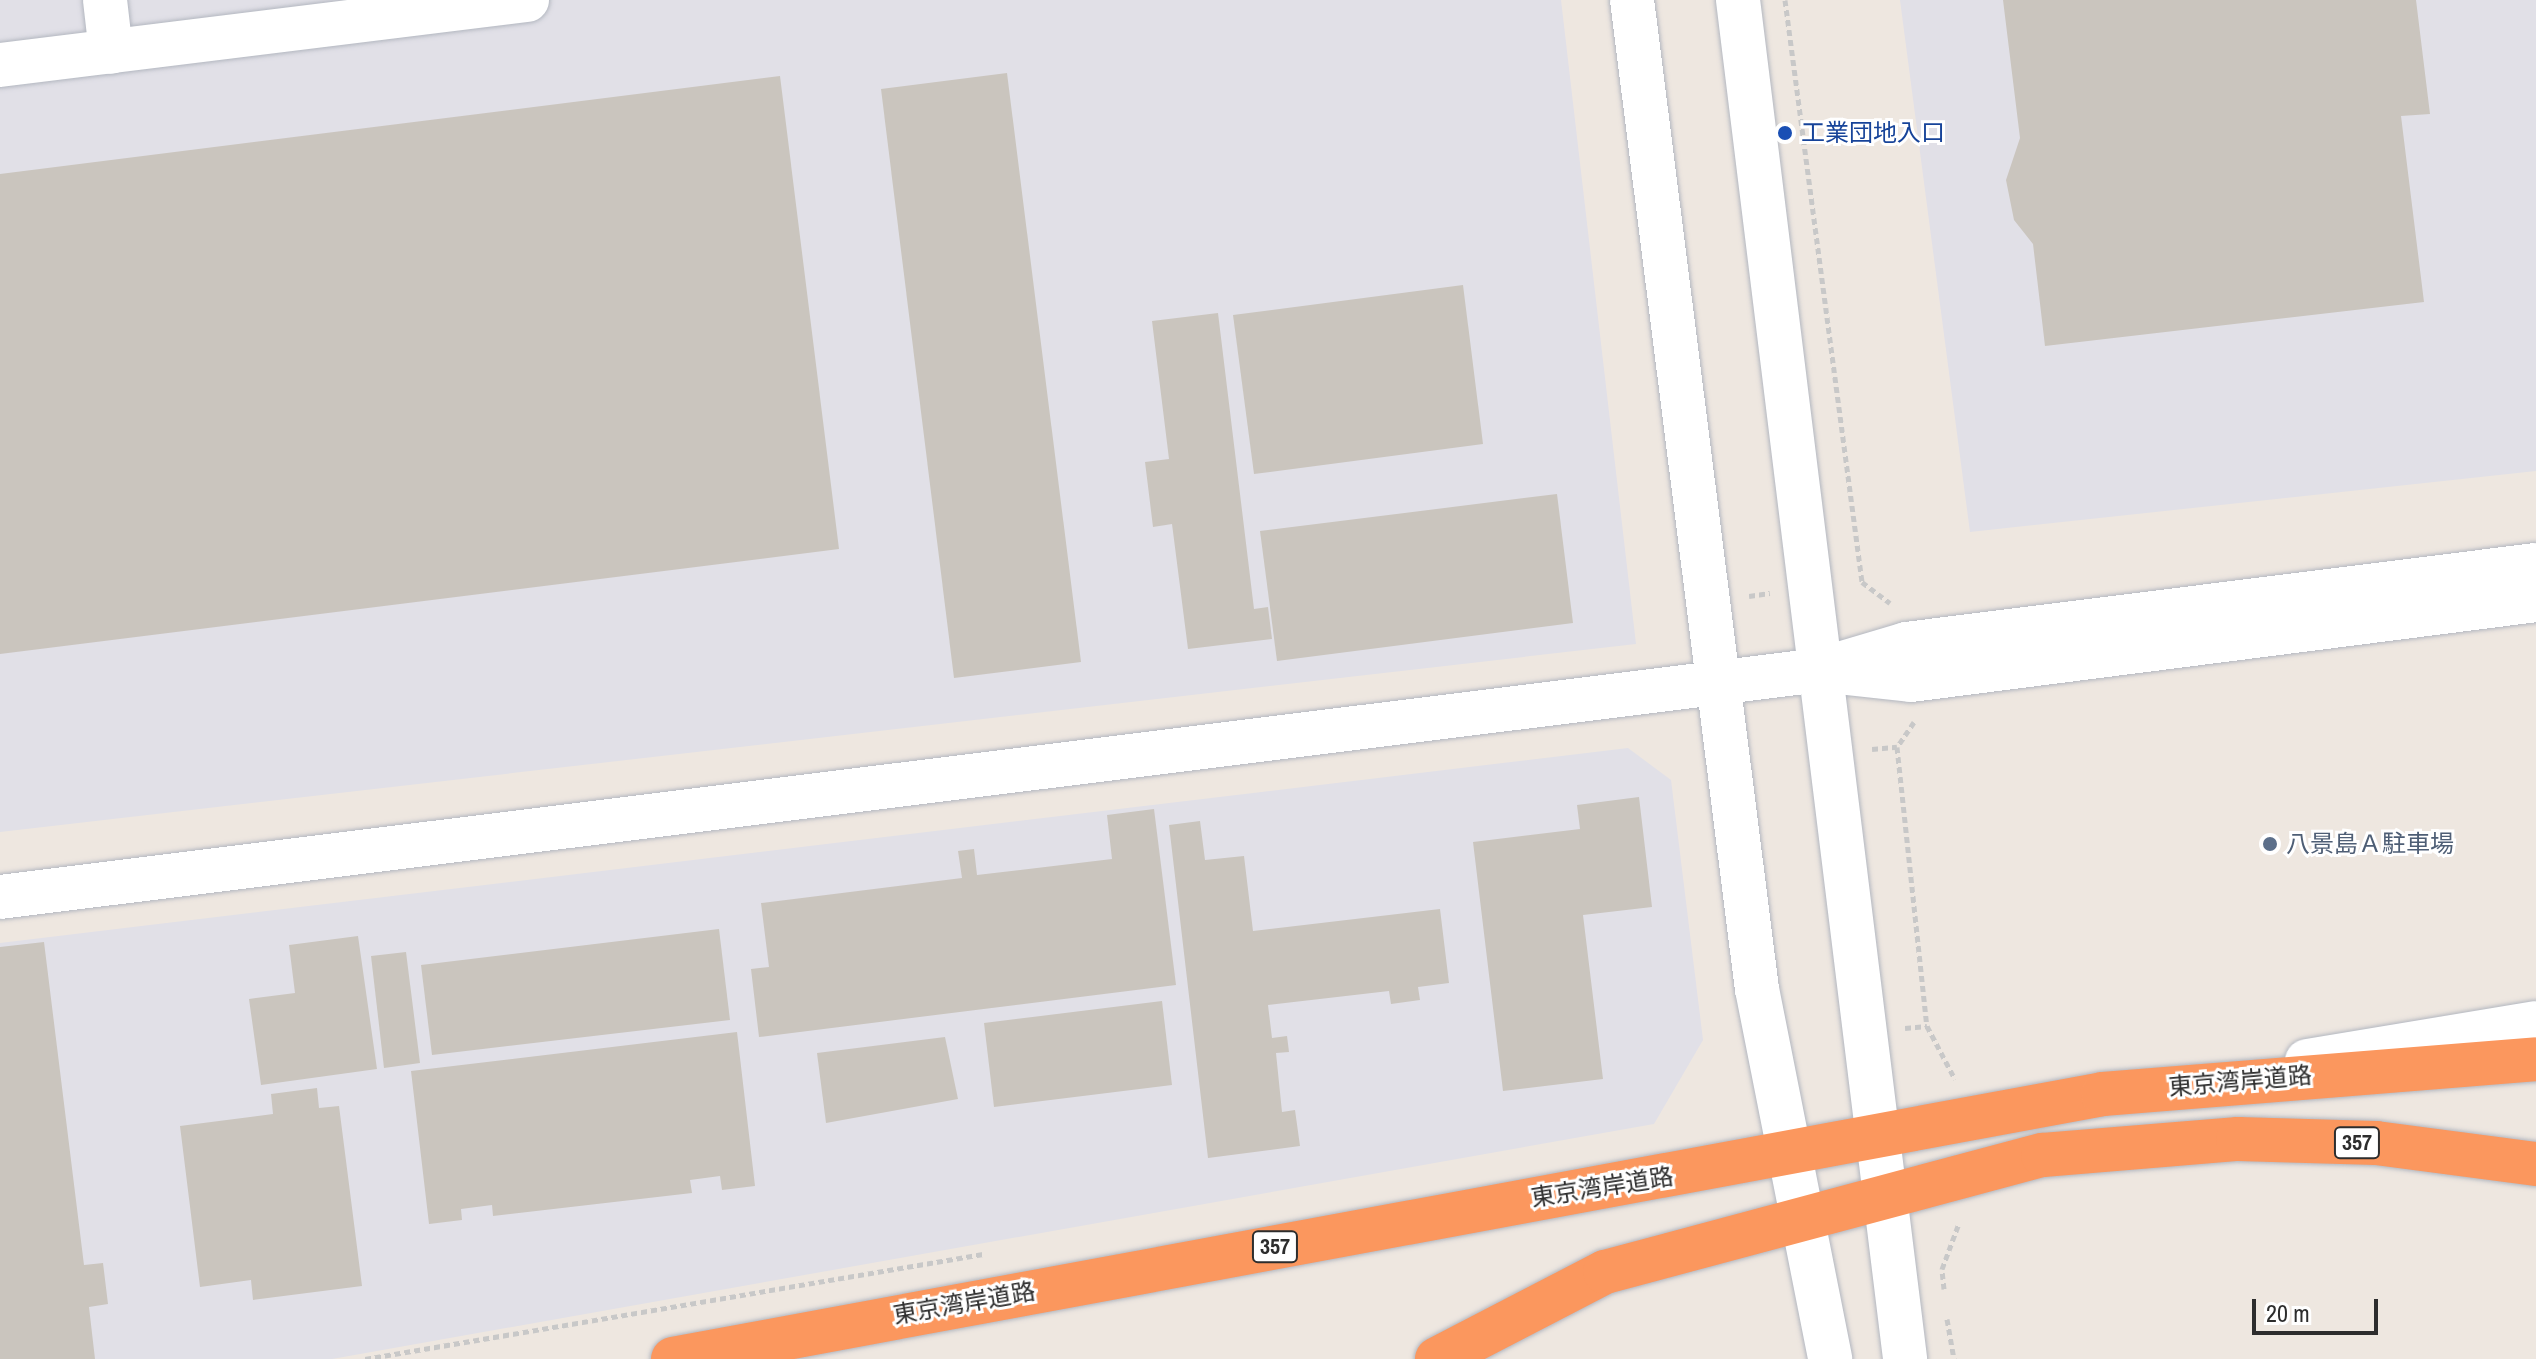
<!DOCTYPE html>
<html>
<head>
<meta charset="utf-8">
<style>
	body { margin:0 }
	#map { position:relative; width:2536px; height:1359px; overflow:hidden; background:#eee7e0; font-family:"Archivo Narrow","Noto Sans JP",sans-serif }
	div>[style] { position:absolute }
	[style*='--x'] { left:calc(var(--x)*1px); top:calc(var(--y)*1px); width:calc(var(--w)*1px); rotate:calc(var(--a)*1deg) }
	.industrial>* { inset:0; background:#e1e0e7 }
	.building>* { inset:0; background:#cac5be }
	.path>* { height:5px; margin-top:-2.5px; transform-origin:0; background:repeating-linear-gradient(90deg,#c8c8c8 0 6px,transparent 0 10px) }
	.roads { filter:drop-shadow(0 0 2px #b3b7c0) drop-shadow(0 0 2px #b3b7c0) }
	.minor>* { height:44px; margin:-22px; padding:0 22px; transform-origin:22px; border-radius:22px; background:#fff }
	.highway>* { height:44px; margin:-22px; padding:0 22px; transform-origin:22px; border-radius:22px; background:#fb975e }
	.dots>* { width:22px; height:22px; translate:-50% -50%; box-sizing:border-box; border:4px solid #fff; border-radius:50% }
	span { translate:-50% -50%; white-space:nowrap; text-align:center; line-height:1.15; -webkit-text-stroke:6px #fff; paint-order:stroke }
	.shield-label span { padding:2px 6px; background:#fff; border:2px solid; border-radius:6px; -webkit-text-stroke-width:0 }
	.shield-label { font-size:22px; color:#2d2d2d; font-weight:700 }
	.transit-label { font-size:24px; color:#164399 }
	.left { translate:0 -50%; text-align:left }
	.service-label { font-size:24px; color:#4e5e75 }
	.street-label { font-size:24px; color:#2d2d2d }
	.scale { position:absolute; left:2252px; top:1299px; width:126px; height:36px; box-sizing:border-box; border:4px solid #2d2d2d; border-top:0; padding-left:10px; font-size:24px; line-height:28px; white-space:nowrap; color:#2d2d2d; -webkit-text-stroke:6px #fff; paint-order:stroke }
</style>
</head>
<body>
<div id="map">
	<div class="industrial">
		<i style="clip-path:polygon(0 0,1561px 0,1636px 644px,0 832px)"></i>
		<i style="clip-path:polygon(1900px 0,2536px 0,2536px 471px,1970px 532px)"></i>
		<i style="clip-path:polygon(1628px 748px,1671px 780px,1703px 1040px,1654px 1124px,332px 1359px,0 1359px,0 943px)"></i>
	</div>
	<div class="building">
		<i style="clip-path:polygon(2003px 0,2416px 0,2430px 114px,2401px 116px,2424px 302px,2045px 346px,2033px 244px,2014px 220px,2006px 180px,2020px 138px)"></i>
		<i style="clip-path:polygon(1007px 73px,1081px 662px,954px 678px,881px 89px)"></i>
		<i style="clip-path:polygon(780px 76px,839px 549px,0 654px,0 174px)"></i>
		<i style="clip-path:polygon(1463px 285px,1483px 444px,1254px 474px,1233px 315px)"></i>
		<i style="clip-path:polygon(1218px 313px,1254px 609px,1268px 607px,1272px 639px,1188px 649px,1172px 524px,1153px 527px,1145px 462px,1169px 459px,1152px 321px)"></i>
		<i style="clip-path:polygon(1557px 494px,1573px 623px,1277px 661px,1260px 531px)"></i>
		<i style="clip-path:polygon(1639px 797px,1652px 907px,1583px 915px,1603px 1079px,1503px 1091px,1473px 842px,1580px 829px,1577px 805px)"></i>
		<i style="clip-path:polygon(1154px 809px,1176px 985px,759px 1037px,751px 969px,769px 967px,761px 903px,962px 878px,958px 851px,974px 849px,977px 875px,1112px 859px,1107px 815px)"></i>
		<i style="clip-path:polygon(1200px 821px,1205px 860px,1244px 856px,1253px 931px,1440px 909px,1449px 983px,1418px 987px,1420px 1000px,1391px 1004px,1389px 991px,1268px 1005px,1272px 1038px,1287px 1036px,1289px 1052px,1276px 1053px,1282px 1112px,1295px 1110px,1300px 1146px,1208px 1158px,1169px 825px)"></i>
		<i style="clip-path:polygon(719px 929px,730px 1020px,432px 1055px,421px 965px)"></i>
		<i style="clip-path:polygon(358px 936px,377px 1069px,261px 1085px,249px 999px,295px 993px,289px 945px)"></i>
		<i style="clip-path:polygon(44px 942px,84px 1265px,103px 1263px,108px 1304px,89px 1307px,95px 1359px,0 1359px,0 947px)"></i>
		<i style="clip-path:polygon(406px 952px,420px 1063px,384px 1068px,371px 956px)"></i>
		<i style="clip-path:polygon(1162px 1001px,1172px 1085px,994px 1107px,984px 1023px)"></i>
		<i style="clip-path:polygon(737px 1032px,755px 1186px,722px 1190px,720px 1176px,690px 1180px,692px 1193px,493px 1216px,492px 1205px,461px 1209px,462px 1220px,429px 1224px,411px 1071px)"></i>
		<i style="clip-path:polygon(945px 1037px,958px 1099px,826px 1123px,817px 1053px)"></i>
		<i style="clip-path:polygon(317px 1088px,319px 1108px,339px 1106px,362px 1286px,253px 1300px,251px 1280px,200px 1287px,180px 1126px,273px 1114px,271px 1094px)"></i>
	</div>
	<div class="path">
		<i style="--x:1785;--y:0;--w:587;--a:82.46"></i>
		<i style="--x:1862;--y:582;--w:35;--a:37"></i>
		<i style="--x:1749;--y:596;--w:21;--a:-8"></i>
		<i style="--x:1914;--y:722;--w:30;--a:124"></i>
		<i style="--x:1897;--y:747;--w:281;--a:83.9"></i>
		<i style="--x:1927;--y:1026;--w:60;--a:62.2"></i>
		<i style="--x:1872;--y:749;--w:25;--a:-5"></i>
		<i style="--x:1905;--y:1028;--w:22;--a:-5"></i>
		<i style="--x:1944;--y:1289;--w:20;--a:-96"></i>
		<i style="--x:1942;--y:1269;--w:49;--a:-69.7"></i>
		<i style="--x:1947;--y:1319;--w:41;--a:80.1"></i>
		<i style="--x:365;--y:1359;--w:627;--a:-9.64"></i>
	</div>
	<div class="roads">
		<div class="minor">
			<i style="--x:105;--y:0;--w:52;--a:83.4"></i>
			<i style="--x:1632;--y:0;--w:997;--a:82.8"></i>
			<i style="--x:1757;--y:989;--w:377;--a:78.8"></i>
			<i style="--x:1738;--y:0;--w:1369;--a:82.99"></i>
			<i style="--x:0;--y:65;--w:531;--a:-7.03"></i>
			<i style="--x:1837;--y:672;--w:74;--a:6.2"></i>
			<i style="--x:1911;--y:680;--w:630;--a:-7.29"></i>
			<i style="--x:0;--y:897;--w:1833;--a:-7.11"></i>
			<i style="--x:1819;--y:670;--w:91;--a:-16.6"></i>
			<i style="--x:1906;--y:644;--w:635;--a:-7.15"></i>
			<i style="--x:2307;--y:1061;--w:232;--a:-9.4"></i>
		</div>
		<div class="highway">
			<i style="--x:673;--y:1359;--w:1454;--a:-10.5"></i>
			<i style="--x:2103;--y:1094;--w:434;--a:-4.6"></i>
			<i style="--x:1437;--y:1359;--w:189;--a:-27.4"></i>
			<i style="--x:1605;--y:1272;--w:453;--a:-15"></i>
			<i style="--x:2043;--y:1155;--w:196;--a:-4.7"></i>
			<i style="--x:2238;--y:1139;--w:138;--a:1.7"></i>
			<i style="--x:2376;--y:1143;--w:161;--a:7.5"></i>
		</div>
	</div>
	<div class="dots">
		<i style="left:1785px;top:133px;background:#1a4fb4"></i>
		<i style="left:2270px;top:844px;background:#5c6f8a"></i>
	</div>
	<div class="shield-label">
		<span style="left:2357px;top:1143px">357</span>
		<span style="left:1275px;top:1247px">357</span>
	</div>
	<div class="transit-label">
		<span class="left" style="left:1801px;top:133px">工業団地入口</span>
	</div>
	<div class="service-label">
		<span class="left" style="left:2286px;top:844px">八景島Ａ駐車場</span>
	</div>
	<div class="street-label">
		<span style="left:2240px;top:1081px;rotate:-5deg">東京湾岸道路</span>
		<span style="left:1602px;top:1187px;rotate:-9deg">東京湾岸道路</span>
		<span style="left:964px;top:1303px;rotate:-10deg">東京湾岸道路</span>
	</div>
	<div class="scale">20 m</div>
</div>
</body>
</html>
